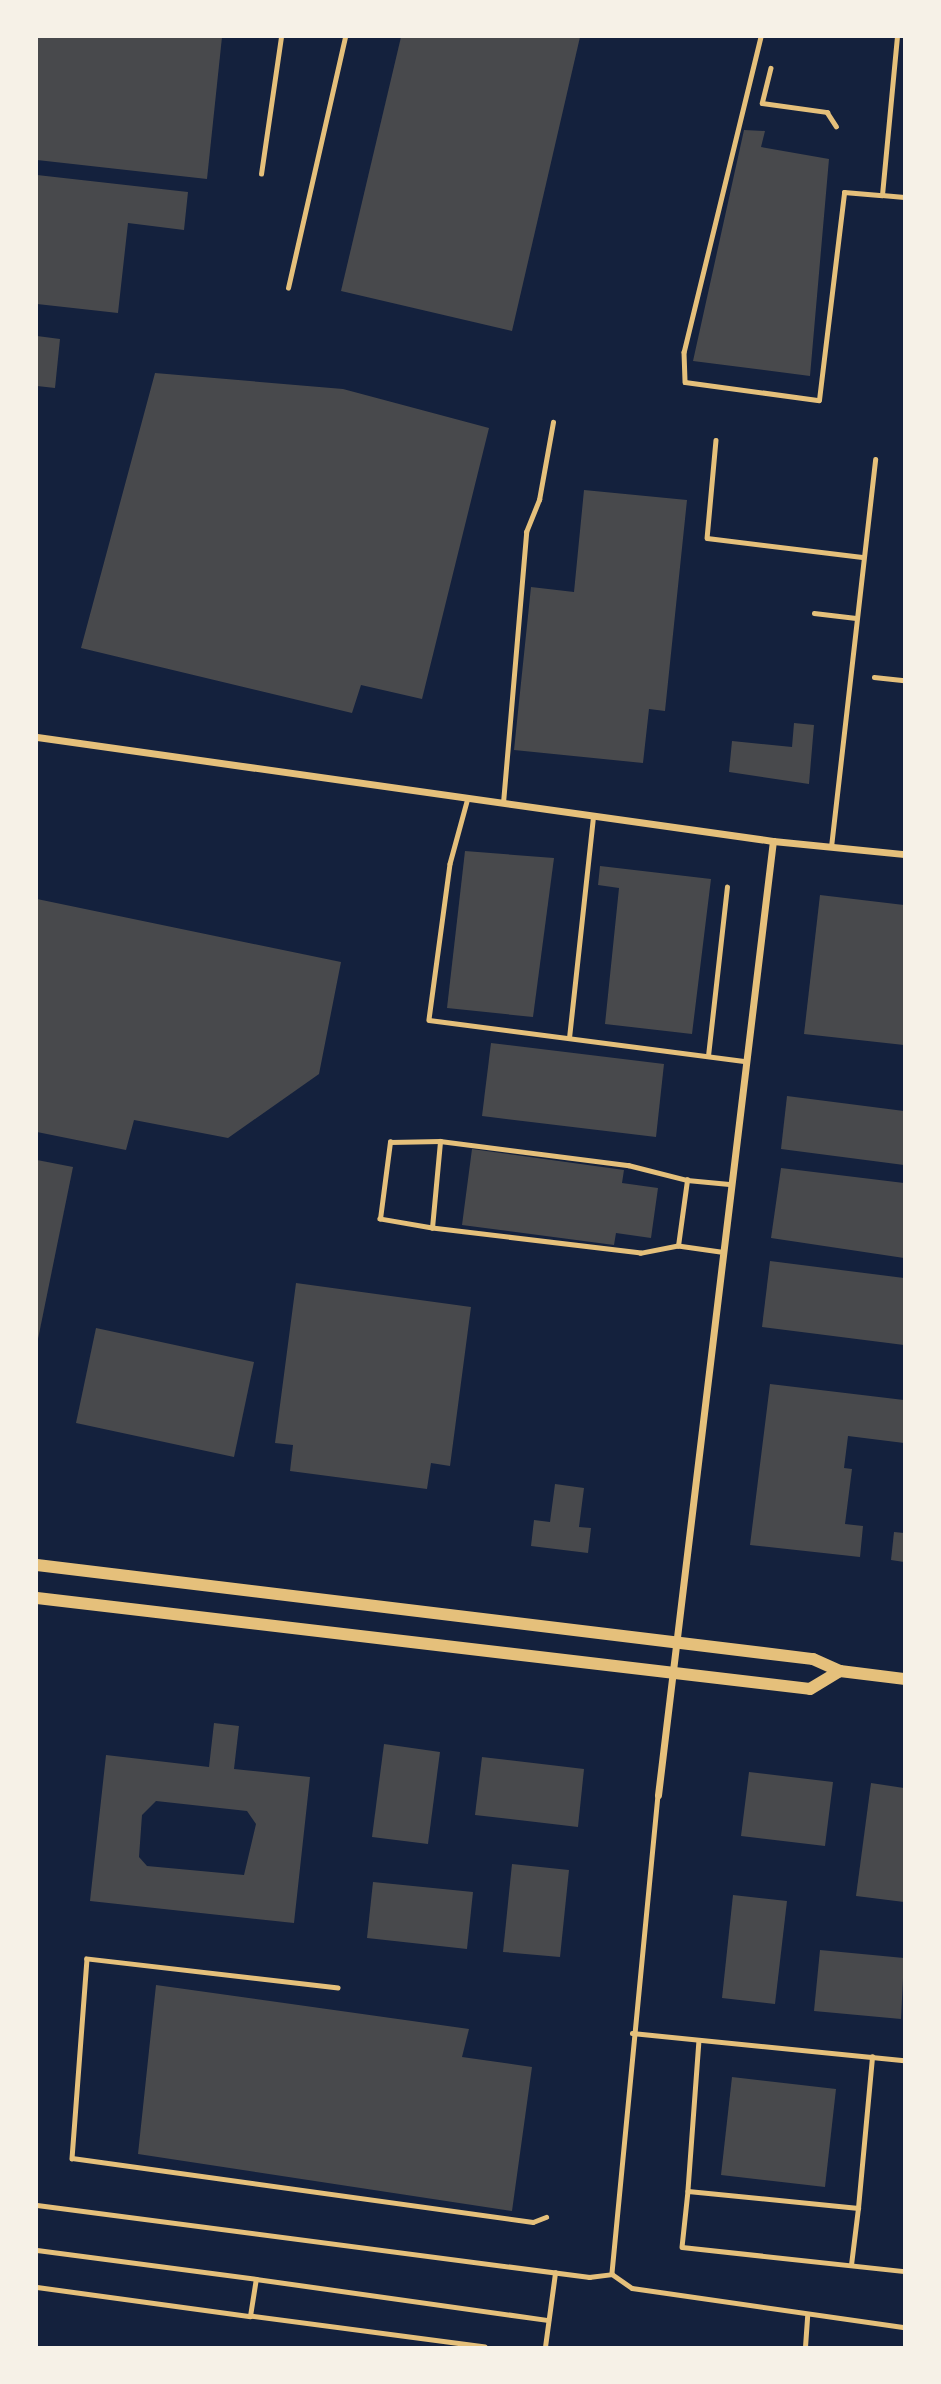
<!DOCTYPE html>
<html>
<head>
<meta charset="utf-8">
<style>
	body { margin:0 }
	#map { position:relative; width:941px; height:2384px; overflow:hidden; background:#14213d; font-family:"IBM Plex Serif",serif }
	div>[style] { position:absolute }
	[style*='--x'] { left:calc(var(--x)*1px); top:calc(var(--y)*1px); width:calc(var(--w)*1px); rotate:calc(var(--a)*1deg) }
	.building>* { inset:0; background:#48494c }
	.service>* { height:4.5px; margin:-2.25px; padding:0 2.25px; transform-origin:2.25px; border-radius:2.25px; background:#e5c07b }
	.minor>* { height:7px; margin:-3.5px; padding:0 3.5px; transform-origin:3.5px; border-radius:3.5px; background:#e5c07b }
	.secondary>* { height:12px; margin:-6px; padding:0 6px; transform-origin:6px; border-radius:6px; background:#e5c07b }
	span { translate:-50% -50%; white-space:nowrap; text-align:center; line-height:1.15; -webkit-text-stroke:5px #f6f1e7; paint-order:stroke }
	.frame { position:absolute; inset:0; border:38px solid #f6f1e7; pointer-events:none }
</style>
</head>
<body>
<div id="map">
	<div class="building">
		<i style="clip-path:polygon(37px 37px,222px 37px,207px 179px,37px 160px)"></i>
		<i style="clip-path:polygon(401px 37px,580px 37px,512px 331px,341px 291px)"></i>
		<i style="clip-path:polygon(744px 130px,765px 131px,761px 147px,829px 159px,810px 376px,693px 361px)"></i>
		<i style="clip-path:polygon(37px 175px,188px 192px,184px 230px,128px 223px,118px 313px,37px 304px)"></i>
		<i style="clip-path:polygon(37px 336px,60px 339px,55px 388px,37px 386px)"></i>
		<i style="clip-path:polygon(155px 373px,343px 389px,489px 428px,422px 699px,361px 685px,352px 713px,81px 648px)"></i>
		<i style="clip-path:polygon(584px 490px,687px 500px,665px 711px,649px 709px,643px 763px,514px 750px,531px 587px,574px 592px)"></i>
		<i style="clip-path:polygon(794px 723px,814px 725px,809px 784px,729px 772px,732px 741px,792px 747px)"></i>
		<i style="clip-path:polygon(465px 851px,554px 858px,533px 1017px,447px 1008px)"></i>
		<i style="clip-path:polygon(600px 866px,711px 879px,692px 1034px,605px 1024px,619px 888px,598px 885px)"></i>
		<i style="clip-path:polygon(820px 895px,904px 905px,904px 1045px,804px 1034px)"></i>
		<i style="clip-path:polygon(37px 899px,341px 962px,319px 1074px,228px 1138px,134px 1120px,126px 1150px,37px 1132px)"></i>
		<i style="clip-path:polygon(491px 1043px,664px 1064px,656px 1137px,482px 1116px)"></i>
		<i style="clip-path:polygon(787px 1096px,904px 1111px,904px 1165px,781px 1149px)"></i>
		<i style="clip-path:polygon(472px 1149px,624px 1170px,622px 1183px,658px 1188px,651px 1238px,616px 1233px,614px 1245px,462px 1225px)"></i>
		<i style="clip-path:polygon(37px 1160px,73px 1167px,38px 1339px,37px 1339px)"></i>
		<i style="clip-path:polygon(781px 1168px,904px 1183px,904px 1258px,771px 1238px)"></i>
		<i style="clip-path:polygon(770px 1261px,904px 1278px,904px 1345px,762px 1327px)"></i>
		<i style="clip-path:polygon(296px 1283px,471px 1307px,450px 1466px,431px 1463px,427px 1489px,290px 1471px,293px 1445px,275px 1443px)"></i>
		<i style="clip-path:polygon(96px 1328px,254px 1362px,234px 1457px,76px 1423px)"></i>
		<i style="clip-path:polygon(770px 1384px,904px 1400px,904px 1443px,848px 1436px,844px 1468px,852px 1469px,845px 1524px,863px 1526px,860px 1557px,750px 1545px)"></i>
		<i style="clip-path:polygon(555px 1484px,584px 1488px,579px 1527px,591px 1528px,588px 1553px,531px 1546px,534px 1520px,550px 1522px)"></i>
		<i style="clip-path:polygon(894px 1532px,904px 1533px,904px 1562px,891px 1560px)"></i>
		<i style="clip-path:polygon(evenodd,214px 1723px,239px 1726px,234px 1769px,310px 1777px,294px 1923px,90px 1901px,106px 1755px,209px 1767px,214px 1723px,156px 1801px,247px 1811px,256px 1824px,244px 1875px,147px 1866px,139px 1857px,142px 1815px,156px 1801px)"></i>
		<i style="clip-path:polygon(384px 1744px,440px 1752px,428px 1844px,372px 1837px)"></i>
		<i style="clip-path:polygon(482px 1757px,584px 1769px,578px 1827px,475px 1815px)"></i>
		<i style="clip-path:polygon(749px 1772px,833px 1782px,825px 1846px,741px 1836px)"></i>
		<i style="clip-path:polygon(871px 1783px,904px 1788px,904px 1902px,856px 1896px)"></i>
		<i style="clip-path:polygon(512px 1864px,569px 1870px,560px 1957px,503px 1952px)"></i>
		<i style="clip-path:polygon(373px 1882px,473px 1892px,467px 1949px,367px 1938px)"></i>
		<i style="clip-path:polygon(733px 1895px,787px 1901px,775px 2004px,722px 1998px)"></i>
		<i style="clip-path:polygon(820px 1950px,904px 1958px,901px 2019px,814px 2011px)"></i>
		<i style="clip-path:polygon(156px 1985px,469px 2029px,462px 2057px,532px 2067px,512px 2211px,138px 2154px)"></i>
		<i style="clip-path:polygon(732px 2077px,836px 2089px,825px 2187px,721px 2175px)"></i>
	</div>
	<div class="service">
		<i style="--x:761;--y:37;--w:324;--a:103.7"></i>
		<i style="--x:684;--y:352;--w:30;--a:88"></i>
		<i style="--x:685;--y:382;--w:135;--a:7.7"></i>
		<i style="--x:819;--y:400;--w:209;--a:-83.1"></i>
		<i style="--x:844;--y:192;--w:38;--a:5"></i>
		<i style="--x:882;--y:195;--w:159;--a:-84.6"></i>
		<i style="--x:771;--y:68;--w:36;--a:104"></i>
		<i style="--x:762;--y:103;--w:66;--a:7.9"></i>
		<i style="--x:827;--y:112;--w:17;--a:57"></i>
		<i style="--x:261;--y:174;--w:138;--a:-81.7"></i>
		<i style="--x:882;--y:195;--w:22;--a:5"></i>
		<i style="--x:288;--y:288;--w:257;--a:-77.2"></i>
		<i style="--x:716;--y:440;--w:98;--a:95.2"></i>
		<i style="--x:707;--y:538;--w:156;--a:7"></i>
		<i style="--x:814;--y:613;--w:42;--a:6.8"></i>
		<i style="--x:874;--y:677;--w:30;--a:6"></i>
		<i style="--x:468;--y:798;--w:68;--a:105.3"></i>
		<i style="--x:450;--y:864;--w:157;--a:97.7"></i>
		<i style="--x:429;--y:1020;--w:319;--a:7.4"></i>
		<i style="--x:503;--y:803;--w:272;--a:-85.1"></i>
		<i style="--x:526;--y:532;--w:35;--a:-68"></i>
		<i style="--x:539;--y:500;--w:79;--a:-79.8"></i>
		<i style="--x:831;--y:847;--w:390;--a:-83.5"></i>
		<i style="--x:569;--y:1038;--w:223;--a:-83.8"></i>
		<i style="--x:708;--y:1056;--w:170;--a:-83.6"></i>
		<i style="--x:432;--y:1228;--w:53;--a:-170.2"></i>
		<i style="--x:380;--y:1219;--w:78;--a:-82.6"></i>
		<i style="--x:390;--y:1142;--w:50;--a:-1.1"></i>
		<i style="--x:678;--y:1246;--w:38;--a:169"></i>
		<i style="--x:641;--y:1253;--w:210;--a:-173.2"></i>
		<i style="--x:432;--y:1228;--w:87;--a:-84.7"></i>
		<i style="--x:440;--y:1141;--w:190;--a:7.3"></i>
		<i style="--x:628;--y:1165;--w:61;--a:14.3"></i>
		<i style="--x:720;--y:1252;--w:42;--a:-171.9"></i>
		<i style="--x:678;--y:1246;--w:67;--a:-82.2"></i>
		<i style="--x:687;--y:1180;--w:42;--a:5.4"></i>
		<i style="--x:658;--y:1795;--w:481;--a:95.5"></i>
		<i style="--x:612;--y:2274;--w:24;--a:35"></i>
		<i style="--x:632;--y:2288;--w:275;--a:8.2"></i>
		<i style="--x:338;--y:1988;--w:253;--a:-173.4"></i>
		<i style="--x:87;--y:1959;--w:200;--a:94.3"></i>
		<i style="--x:72;--y:2158;--w:465;--a:7.9"></i>
		<i style="--x:533;--y:2222;--w:14;--a:-21"></i>
		<i style="--x:632;--y:2033;--w:273;--a:5.7"></i>
		<i style="--x:699;--y:2040;--w:151;--a:94.2"></i>
		<i style="--x:688;--y:2191;--w:171;--a:5.7"></i>
		<i style="--x:858;--y:2208;--w:152;--a:-84.7"></i>
		<i style="--x:688;--y:2191;--w:56;--a:96.1"></i>
		<i style="--x:682;--y:2247;--w:223;--a:6.2"></i>
		<i style="--x:37;--y:2205;--w:557;--a:7.43"></i>
		<i style="--x:589;--y:2277;--w:23;--a:-7"></i>
		<i style="--x:37;--y:2250;--w:221;--a:7.5"></i>
		<i style="--x:851;--y:2265;--w:57;--a:-83"></i>
		<i style="--x:37;--y:2287;--w:215;--a:7.8"></i>
		<i style="--x:485;--y:2347;--w:237;--a:-172.5"></i>
		<i style="--x:250;--y:2316;--w:37;--a:-81"></i>
		<i style="--x:256;--y:2279;--w:295;--a:8"></i>
		<i style="--x:545;--y:2347;--w:75;--a:-82.3"></i>
		<i style="--x:805;--y:2347;--w:31;--a:-86"></i>
	</div>
	<div class="minor">
		<i style="--x:37;--y:737;--w:743;--a:8.04"></i>
		<i style="--x:773;--y:841;--w:132;--a:5.7"></i>
		<i style="--x:658;--y:1795;--w:961;--a:-83.13"></i>
	</div>
	<div class="secondary">
		<i style="--x:37;--y:1565;--w:782;--a:6.91"></i>
		<i style="--x:813;--y:1659;--w:30;--a:24"></i>
		<i style="--x:840;--y:1671;--w:64;--a:7.1"></i>
		<i style="--x:37;--y:1598;--w:778;--a:6.71"></i>
		<i style="--x:810;--y:1689;--w:35;--a:-31"></i>
	</div>
	<div class="frame"></div>
</div>
</body>
</html>
